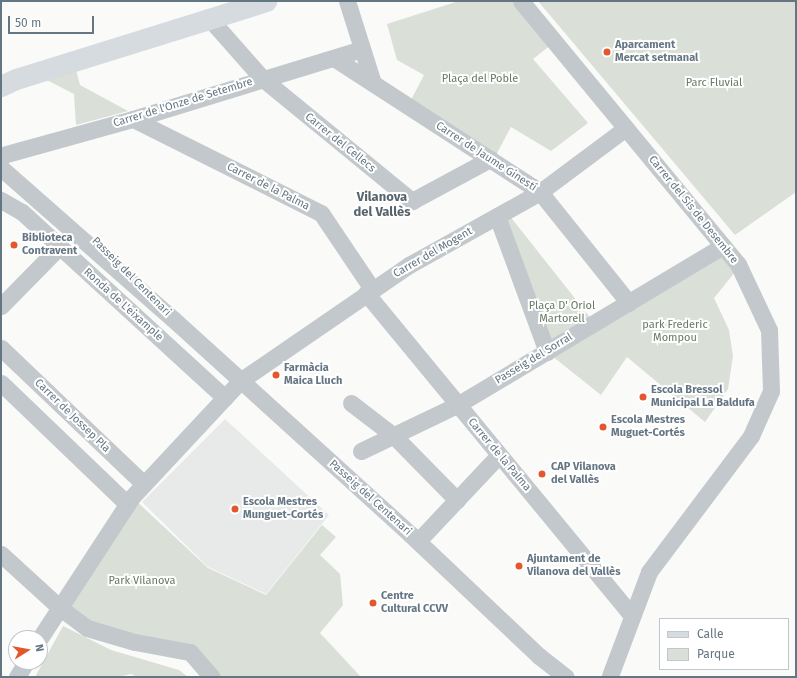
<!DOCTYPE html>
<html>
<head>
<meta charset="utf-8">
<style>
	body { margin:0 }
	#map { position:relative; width:797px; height:678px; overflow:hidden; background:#fafaf8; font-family:"Fira Sans",sans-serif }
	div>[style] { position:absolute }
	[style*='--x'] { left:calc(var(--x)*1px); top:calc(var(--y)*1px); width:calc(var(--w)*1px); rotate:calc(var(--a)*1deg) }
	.built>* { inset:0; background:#e8e9e9 }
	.green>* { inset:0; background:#dadfd7 }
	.minor>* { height:17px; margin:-8.5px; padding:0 8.5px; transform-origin:8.5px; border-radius:8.5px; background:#c3c8cc }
	.major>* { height:21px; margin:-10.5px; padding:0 10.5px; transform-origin:10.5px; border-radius:10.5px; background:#d6dbdf }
	.dots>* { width:11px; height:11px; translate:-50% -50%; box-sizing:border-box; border:2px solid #fff; border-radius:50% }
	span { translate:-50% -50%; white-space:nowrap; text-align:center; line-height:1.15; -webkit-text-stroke:4px #fff; paint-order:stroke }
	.poi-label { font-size:11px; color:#657683; font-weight:700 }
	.left { translate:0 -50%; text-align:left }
	.park-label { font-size:11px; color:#687a64 }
	.street-label { font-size:11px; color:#657683 }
	.quarter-label { font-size:13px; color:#57646e; font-weight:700 }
	.frame { position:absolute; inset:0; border:2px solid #657683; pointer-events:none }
	.legend { position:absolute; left:659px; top:618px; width:130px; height:52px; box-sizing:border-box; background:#fff; border:1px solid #c1c8cd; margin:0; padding:5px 7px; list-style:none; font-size:12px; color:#657683 }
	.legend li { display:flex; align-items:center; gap:8px; height:20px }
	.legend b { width:20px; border:1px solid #c1c8cd }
	.north { position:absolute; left:8px; top:630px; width:40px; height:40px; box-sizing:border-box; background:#fff; border:1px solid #c1c8cd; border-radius:50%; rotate:79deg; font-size:11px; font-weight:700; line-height:16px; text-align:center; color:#657683 }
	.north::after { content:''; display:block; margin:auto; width:14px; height:18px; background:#e4572e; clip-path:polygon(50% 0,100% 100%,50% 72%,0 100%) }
	.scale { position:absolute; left:8px; top:16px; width:86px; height:18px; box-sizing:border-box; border:2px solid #657683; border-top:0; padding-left:5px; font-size:12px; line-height:14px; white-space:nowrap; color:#657683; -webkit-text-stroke:3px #fff; paint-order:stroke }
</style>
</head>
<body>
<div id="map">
	<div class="built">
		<i style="clip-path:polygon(225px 419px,329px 515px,266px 594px,208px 567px,142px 502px)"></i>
	</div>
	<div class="green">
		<i style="clip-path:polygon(459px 1px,516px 1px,552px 44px,533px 59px,588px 123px,551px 151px,511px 127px,496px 155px,411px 100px,424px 75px,397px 60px,387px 24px)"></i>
		<i style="clip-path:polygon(538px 1px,796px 1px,796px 192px,735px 235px)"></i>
		<i style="clip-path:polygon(75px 66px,80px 85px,128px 111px,76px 125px,74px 94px,39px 76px)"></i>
		<i style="clip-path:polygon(509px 215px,592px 320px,552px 342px,502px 218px)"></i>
		<i style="clip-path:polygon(723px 246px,735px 272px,714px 298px,729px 330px,733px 356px,728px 389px,705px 422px,627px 357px,601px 395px,547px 352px)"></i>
		<i style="clip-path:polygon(132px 497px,208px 568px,266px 595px,322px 525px,336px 537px,320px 555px,340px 574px,343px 605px,320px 633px,361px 677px,219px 677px,195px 651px,92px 626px,68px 609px)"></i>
		<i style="clip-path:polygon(63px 626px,111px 650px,179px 670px,188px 677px,137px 677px,131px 674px,118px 677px,35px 677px)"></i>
	</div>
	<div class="minor">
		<i style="--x:347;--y:1;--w:86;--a:72.4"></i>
		<i style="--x:521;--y:1;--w:341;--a:50.5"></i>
		<i style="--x:738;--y:264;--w:73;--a:64.8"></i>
		<i style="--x:769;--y:330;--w:61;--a:88.1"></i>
		<i style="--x:771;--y:391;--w:49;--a:114"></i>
		<i style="--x:751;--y:436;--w:170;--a:126.9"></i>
		<i style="--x:649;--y:572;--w:111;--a:110.6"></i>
		<i style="--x:209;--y:18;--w:81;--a:48.5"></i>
		<i style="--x:263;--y:79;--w:193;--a:39.3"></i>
		<i style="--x:412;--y:201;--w:89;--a:-28.3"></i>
		<i style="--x:334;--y:58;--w:246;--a:33"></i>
		<i style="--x:540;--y:192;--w:142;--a:51.3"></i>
		<i style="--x:133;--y:119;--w:210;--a:26.6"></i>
		<i style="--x:321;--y:213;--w:92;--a:56.1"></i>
		<i style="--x:3;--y:155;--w:135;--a:-15.5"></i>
		<i style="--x:133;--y:119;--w:239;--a:-17"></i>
		<i style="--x:1;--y:168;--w:229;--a:41.3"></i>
		<i style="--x:173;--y:319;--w:320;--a:42.2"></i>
		<i style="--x:410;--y:534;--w:178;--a:43.4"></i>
		<i style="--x:539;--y:656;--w:34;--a:38"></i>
		<i style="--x:1;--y:200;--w:24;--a:30"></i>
		<i style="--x:22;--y:212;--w:275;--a:42.5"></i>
		<i style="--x:497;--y:216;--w:145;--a:69.8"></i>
		<i style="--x:366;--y:293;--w:418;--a:50.5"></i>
		<i style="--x:1;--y:306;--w:83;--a:-45.5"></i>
		<i style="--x:1;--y:348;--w:197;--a:43.6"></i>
		<i style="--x:1;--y:383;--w:175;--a:43.8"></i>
		<i style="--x:351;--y:403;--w:54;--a:37.5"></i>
		<i style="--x:394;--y:436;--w:90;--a:45.5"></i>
		<i style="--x:361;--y:451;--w:106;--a:-25.6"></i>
		<i style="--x:457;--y:405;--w:310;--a:-30.9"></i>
		<i style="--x:418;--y:541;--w:118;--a:-46.7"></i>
		<i style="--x:1;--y:554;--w:79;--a:42.4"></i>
		<i style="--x:59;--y:607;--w:35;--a:37"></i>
		<i style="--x:87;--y:628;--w:50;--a:16.3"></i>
		<i style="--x:135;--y:642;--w:56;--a:10.3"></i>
		<i style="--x:190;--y:652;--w:33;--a:49"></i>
		<i style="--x:40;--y:638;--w:168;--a:-56.9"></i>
		<i style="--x:132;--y:497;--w:158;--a:-47"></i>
		<i style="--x:240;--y:381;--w:205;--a:-34.5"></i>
		<i style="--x:409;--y:265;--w:150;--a:-29.1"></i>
		<i style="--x:540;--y:192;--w:107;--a:-36.7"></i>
		<i style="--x:17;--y:677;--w:17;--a:-59"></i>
	</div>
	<div class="major">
		<i style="--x:1;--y:86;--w:17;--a:-25"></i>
		<i style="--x:16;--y:79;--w:262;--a:-17.3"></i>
	</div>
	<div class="dots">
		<i style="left:607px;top:52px;background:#e4572e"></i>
		<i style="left:14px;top:245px;background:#e4572e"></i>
		<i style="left:276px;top:375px;background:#e4572e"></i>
		<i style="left:643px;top:397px;background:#e4572e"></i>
		<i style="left:603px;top:427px;background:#e4572e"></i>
		<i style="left:542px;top:474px;background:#e4572e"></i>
		<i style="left:235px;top:509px;background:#e4572e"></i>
		<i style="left:519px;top:566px;background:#e4572e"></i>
		<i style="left:373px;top:603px;background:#e4572e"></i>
	</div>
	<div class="poi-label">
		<span class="left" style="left:615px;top:52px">Aparcament<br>Mercat setmanal</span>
		<span class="left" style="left:22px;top:245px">Biblioteca<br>Contravent</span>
		<span class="left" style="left:284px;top:375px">Farmàcia<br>Maica Lluch</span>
		<span class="left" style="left:651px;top:397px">Escola Bressol<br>Municipal La Baldufa</span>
		<span class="left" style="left:611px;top:427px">Escola Mestres<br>Muguet-Cortés</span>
		<span class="left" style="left:551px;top:474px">CAP Vilanova<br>del Vallès</span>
		<span class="left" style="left:243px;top:509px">Escola Mestres<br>Munguet-Cortés</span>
		<span class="left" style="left:527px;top:566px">Ajuntament de<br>Vilanova del Vallès</span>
		<span class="left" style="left:381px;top:603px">Centre<br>Cultural CCVV</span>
	</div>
	<div class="park-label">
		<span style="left:480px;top:79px">Plaça del Poble</span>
		<span style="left:714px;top:83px">Parc Fluvial</span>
		<span style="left:562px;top:313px">Plaça D' Oriol<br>Martorell</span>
		<span style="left:675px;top:332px">park Frederic<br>Mompou</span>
		<span style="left:142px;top:581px">Park Vilanova</span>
	</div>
	<div class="street-label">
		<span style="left:183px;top:103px;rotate:-17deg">Carrer de l'Onze de Setembre</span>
		<span style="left:340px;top:143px;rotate:39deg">Carrer del Cellecs</span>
		<span style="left:486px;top:157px;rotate:33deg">Carrer de Jaume Ginestí</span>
		<span style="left:268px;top:187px;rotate:27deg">Carrer de la Palma</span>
		<span style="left:693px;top:210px;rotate:51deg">Carrer del Sis de Desembre</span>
		<span style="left:433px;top:253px;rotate:-30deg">Carrer del Mogent</span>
		<span style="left:131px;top:277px;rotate:45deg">Passeig del Centenari</span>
		<span style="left:123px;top:305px;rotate:42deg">Ronda de L'eixample</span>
		<span style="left:534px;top:359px;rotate:-31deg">Passeig del Sorral</span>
		<span style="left:72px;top:416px;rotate:44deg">Carrer de Jossep Pla</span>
		<span style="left:499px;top:455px;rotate:50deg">Carrer de la Palma</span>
		<span style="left:370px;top:498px;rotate:42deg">Passeig del Centenari</span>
	</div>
	<div class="quarter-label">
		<span style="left:382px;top:205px">Vilanova<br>del Vallès</span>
	</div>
	<div class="frame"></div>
	<ul class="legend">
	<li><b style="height:5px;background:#d6dbdf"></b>Calle</li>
	<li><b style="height:11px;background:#dadfd7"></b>Parque</li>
	</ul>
	<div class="north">N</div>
	<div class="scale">50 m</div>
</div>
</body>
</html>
